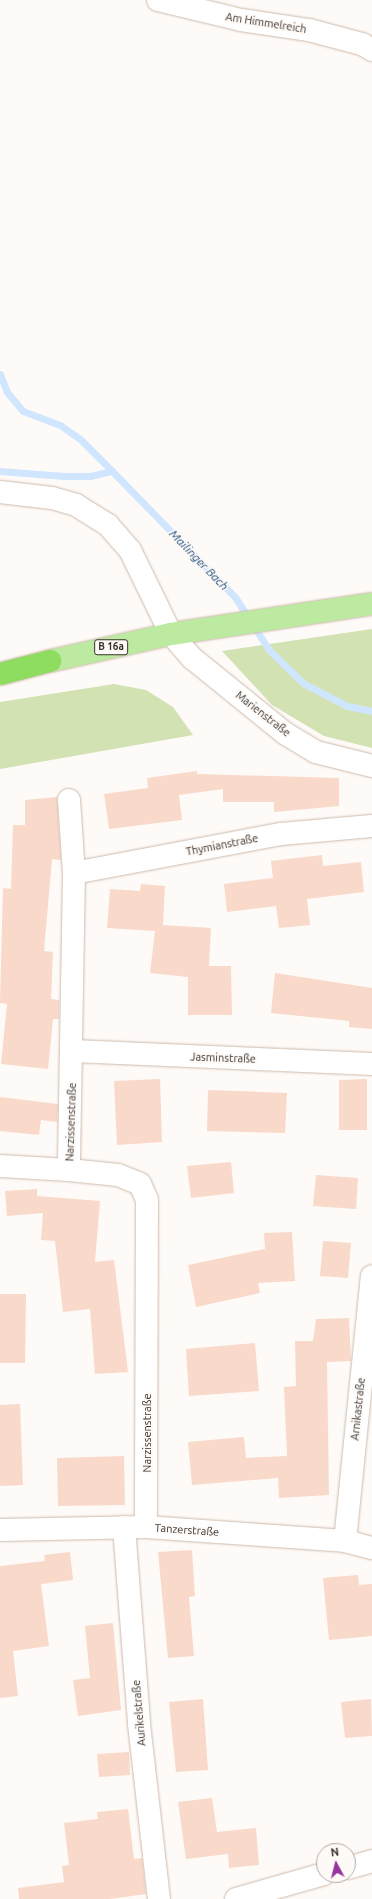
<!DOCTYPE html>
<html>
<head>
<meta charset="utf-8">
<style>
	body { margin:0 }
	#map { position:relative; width:372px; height:1899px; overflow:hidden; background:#fefaf7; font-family:Ubuntu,sans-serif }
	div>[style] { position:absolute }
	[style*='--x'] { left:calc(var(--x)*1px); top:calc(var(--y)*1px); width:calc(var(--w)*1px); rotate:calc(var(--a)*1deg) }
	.green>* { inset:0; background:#d2e2b3 }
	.stream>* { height:7px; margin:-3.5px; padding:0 3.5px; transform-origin:3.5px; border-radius:3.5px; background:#d0e6ff }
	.building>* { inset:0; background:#f9d9c9 }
	.roads { filter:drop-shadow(0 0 1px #cdbaab) drop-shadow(0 0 1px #cdbaab) }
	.minor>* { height:22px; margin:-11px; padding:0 11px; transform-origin:11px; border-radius:11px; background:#fff }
	.major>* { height:22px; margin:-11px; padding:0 11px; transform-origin:11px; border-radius:11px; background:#bbeaa0 }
	.highway>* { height:22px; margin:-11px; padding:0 11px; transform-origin:11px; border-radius:11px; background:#8edc60 }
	span { translate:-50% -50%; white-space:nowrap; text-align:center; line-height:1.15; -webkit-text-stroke:3.5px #fefaf7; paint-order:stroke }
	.shield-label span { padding:1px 3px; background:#fefaf7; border:1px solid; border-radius:3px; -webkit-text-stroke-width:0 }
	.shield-label { font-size:10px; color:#38312b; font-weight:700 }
	.street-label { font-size:11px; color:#38312b }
	.water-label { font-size:12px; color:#19497b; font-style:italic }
	.north { position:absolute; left:316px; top:1843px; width:40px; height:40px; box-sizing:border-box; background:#fefaf7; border:1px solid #afaaa5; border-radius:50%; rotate:353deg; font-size:11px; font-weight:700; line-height:16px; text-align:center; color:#38312b }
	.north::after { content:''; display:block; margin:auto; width:14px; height:18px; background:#95349c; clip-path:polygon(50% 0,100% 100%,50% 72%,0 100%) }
</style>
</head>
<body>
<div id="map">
	<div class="green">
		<i style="clip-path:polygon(372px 629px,372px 748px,324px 736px,272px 705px,222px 651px)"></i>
		<i style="clip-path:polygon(114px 684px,146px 690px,173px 707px,193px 735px,0 769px,0 702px)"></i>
	</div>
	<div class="stream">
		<i style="--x:0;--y:374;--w:19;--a:69"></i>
		<i style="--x:7;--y:392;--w:25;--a:50"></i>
		<i style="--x:23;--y:411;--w:40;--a:21"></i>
		<i style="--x:60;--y:425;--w:24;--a:35"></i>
		<i style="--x:80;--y:439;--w:45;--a:45"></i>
		<i style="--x:0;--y:471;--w:64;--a:4.5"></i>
		<i style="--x:64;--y:476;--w:26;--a:0"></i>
		<i style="--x:90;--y:476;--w:23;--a:-13"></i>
		<i style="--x:112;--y:471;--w:176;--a:45.7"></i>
		<i style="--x:235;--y:597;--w:63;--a:57.3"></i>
		<i style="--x:269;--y:650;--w:47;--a:44.1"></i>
		<i style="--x:303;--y:683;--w:50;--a:27.6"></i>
		<i style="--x:347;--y:706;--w:25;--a:11"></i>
	</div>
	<div class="building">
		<i style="clip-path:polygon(197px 771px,197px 774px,339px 778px,339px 806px,274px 812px,274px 802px,223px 802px,223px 789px,179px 795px,182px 820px,109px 829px,104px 794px,148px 788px,147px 778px)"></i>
		<i style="clip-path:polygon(57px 797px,61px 860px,52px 859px,44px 951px,53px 952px,51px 999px,59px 1000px,59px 1019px,53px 1019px,48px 1069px,1px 1064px,7px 1004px,0 1003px,3px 888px,11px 889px,13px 825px,25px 825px,25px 800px)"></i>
		<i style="clip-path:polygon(322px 855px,323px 866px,361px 862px,364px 892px,307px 899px,310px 925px,279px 928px,276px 906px,227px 912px,224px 884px,273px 878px,271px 861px)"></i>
		<i style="clip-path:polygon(141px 884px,165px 886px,163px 925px,211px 928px,209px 966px,231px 966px,232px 1015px,188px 1015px,188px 977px,150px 973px,155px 931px,107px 928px,110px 889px,140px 891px)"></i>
		<i style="clip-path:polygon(275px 973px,372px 988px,372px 1029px,349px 1027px,349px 1021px,271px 1013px)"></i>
		<i style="clip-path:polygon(160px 1079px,162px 1142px,117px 1145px,114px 1081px)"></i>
		<i style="clip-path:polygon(367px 1079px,367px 1130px,339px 1130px,339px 1080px)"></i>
		<i style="clip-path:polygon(208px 1090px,287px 1093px,285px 1133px,207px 1131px)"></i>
		<i style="clip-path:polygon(0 1097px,58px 1104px,57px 1122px,41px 1120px,39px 1135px,0 1131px)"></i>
		<i style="clip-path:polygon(231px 1162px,234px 1193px,191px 1198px,187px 1166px)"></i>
		<i style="clip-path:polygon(316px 1175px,358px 1178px,356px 1209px,313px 1206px)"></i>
		<i style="clip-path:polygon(37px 1189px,37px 1196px,100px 1201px,95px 1262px,114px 1260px,128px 1372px,95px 1374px,90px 1309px,63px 1312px,55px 1241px,41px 1240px,43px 1213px,7px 1216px,5px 1191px)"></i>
		<i style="clip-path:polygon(292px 1232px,295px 1281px,258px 1283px,260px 1293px,196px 1307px,188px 1265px,265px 1249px,264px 1233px)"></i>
		<i style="clip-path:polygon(323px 1241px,351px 1243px,348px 1278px,320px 1276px)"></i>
		<i style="clip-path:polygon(0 1294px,26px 1294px,25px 1363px,0 1363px)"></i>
		<i style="clip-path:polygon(349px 1318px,351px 1361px,327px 1362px,329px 1495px,279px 1498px,278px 1478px,192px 1485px,188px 1442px,244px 1437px,246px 1458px,287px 1456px,284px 1387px,296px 1386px,295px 1341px,313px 1341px,316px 1319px)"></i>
		<i style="clip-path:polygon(255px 1343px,259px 1391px,189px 1396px,186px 1349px)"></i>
		<i style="clip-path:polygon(20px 1404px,23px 1485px,0 1486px,0 1405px)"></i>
		<i style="clip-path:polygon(124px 1456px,125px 1505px,58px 1506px,57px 1458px)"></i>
		<i style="clip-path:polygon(192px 1550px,195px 1596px,189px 1597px,194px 1656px,168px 1658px,158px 1552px)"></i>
		<i style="clip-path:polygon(70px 1552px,73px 1580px,41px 1584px,49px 1646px,13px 1651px,18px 1696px,0 1698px,0 1566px,45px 1561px,44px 1555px)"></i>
		<i style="clip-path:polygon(358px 1575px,359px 1585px,372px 1584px,372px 1636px,329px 1640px,323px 1578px)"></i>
		<i style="clip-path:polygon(113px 1623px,121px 1710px,78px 1716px,73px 1680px,90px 1678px,85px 1626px)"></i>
		<i style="clip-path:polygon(203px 1699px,208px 1770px,176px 1772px,169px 1702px)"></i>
		<i style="clip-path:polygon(371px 1699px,372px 1736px,345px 1738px,341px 1702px)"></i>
		<i style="clip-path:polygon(129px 1752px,130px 1775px,99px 1777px,97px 1754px)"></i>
		<i style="clip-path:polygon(212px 1798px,217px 1832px,256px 1828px,259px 1865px,229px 1868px,228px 1854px,186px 1859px,178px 1802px)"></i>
		<i style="clip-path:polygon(128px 1809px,134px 1859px,142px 1858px,146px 1894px,110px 1899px,19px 1899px,18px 1888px,64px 1882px,62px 1866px,69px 1865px,64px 1823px,98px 1819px,97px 1812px)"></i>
	</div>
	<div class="roads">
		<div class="minor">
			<i style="--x:158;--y:0;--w:85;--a:13.5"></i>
			<i style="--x:241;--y:20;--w:69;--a:8.4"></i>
			<i style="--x:309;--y:30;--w:55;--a:14.8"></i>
			<i style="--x:362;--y:44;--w:12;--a:31"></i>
			<i style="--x:0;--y:492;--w:52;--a:6.6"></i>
			<i style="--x:52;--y:498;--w:25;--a:16"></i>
			<i style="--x:76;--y:505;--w:38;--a:32"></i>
			<i style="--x:108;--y:525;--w:33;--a:49"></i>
			<i style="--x:130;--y:550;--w:93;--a:64"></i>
			<i style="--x:171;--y:634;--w:32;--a:49"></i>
			<i style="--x:192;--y:658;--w:121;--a:39"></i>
			<i style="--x:286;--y:734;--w:35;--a:31"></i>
			<i style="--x:316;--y:752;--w:58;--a:14"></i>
			<i style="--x:69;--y:800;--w:73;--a:86.1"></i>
			<i style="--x:74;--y:873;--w:297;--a:91"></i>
			<i style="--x:69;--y:1170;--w:49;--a:5.8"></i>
			<i style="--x:118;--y:1175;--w:24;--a:22"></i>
			<i style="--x:140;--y:1184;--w:17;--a:66"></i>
			<i style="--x:147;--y:1200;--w:327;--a:90.2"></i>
			<i style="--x:74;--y:873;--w:211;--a:-10.7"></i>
			<i style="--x:281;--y:834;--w:91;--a:-5"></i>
			<i style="--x:73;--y:1051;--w:299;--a:2.5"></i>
			<i style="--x:0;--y:1166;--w:69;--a:3.3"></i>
			<i style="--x:124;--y:1527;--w:198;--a:85.6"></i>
			<i style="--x:139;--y:1724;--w:176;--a:83.5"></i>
			<i style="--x:0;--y:1530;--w:146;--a:-1.2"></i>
			<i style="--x:146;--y:1527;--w:199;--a:4"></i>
			<i style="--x:345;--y:1541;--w:28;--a:15"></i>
			<i style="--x:345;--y:1541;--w:266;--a:-84.2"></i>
			<i style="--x:348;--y:1868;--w:25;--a:-16"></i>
			<i style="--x:236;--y:1899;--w:91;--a:-15.9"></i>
		</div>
		<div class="major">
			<i style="--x:50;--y:661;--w:124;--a:-12.6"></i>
			<i style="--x:171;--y:634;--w:203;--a:-8.5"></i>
		</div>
		<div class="highway">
			<i style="--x:0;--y:674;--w:52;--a:-14.6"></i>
		</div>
	</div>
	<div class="shield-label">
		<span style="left:111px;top:647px">B 16a</span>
	</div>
	<div class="street-label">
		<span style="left:266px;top:23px;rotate:9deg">Am Himmelreich</span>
		<span style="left:263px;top:714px;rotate:38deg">Marienstraße</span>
		<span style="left:222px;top:845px;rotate:-11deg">Thymianstraße</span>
		<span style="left:223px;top:1058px;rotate:2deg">Jasminstraße</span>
		<span style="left:71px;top:1122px;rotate:-88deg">Narzissenstraße</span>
		<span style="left:358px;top:1409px;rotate:-84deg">Arnikastraße</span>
		<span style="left:147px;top:1433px;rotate:-90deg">Narzissenstraße</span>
		<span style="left:187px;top:1530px;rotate:4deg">Tanzerstraße</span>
		<span style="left:139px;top:1713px;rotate:-95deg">Aurikelstraße</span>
	</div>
	<div class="water-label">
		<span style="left:199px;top:560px;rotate:46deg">Mailinger Bach</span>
	</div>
	<div class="north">N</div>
</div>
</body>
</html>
